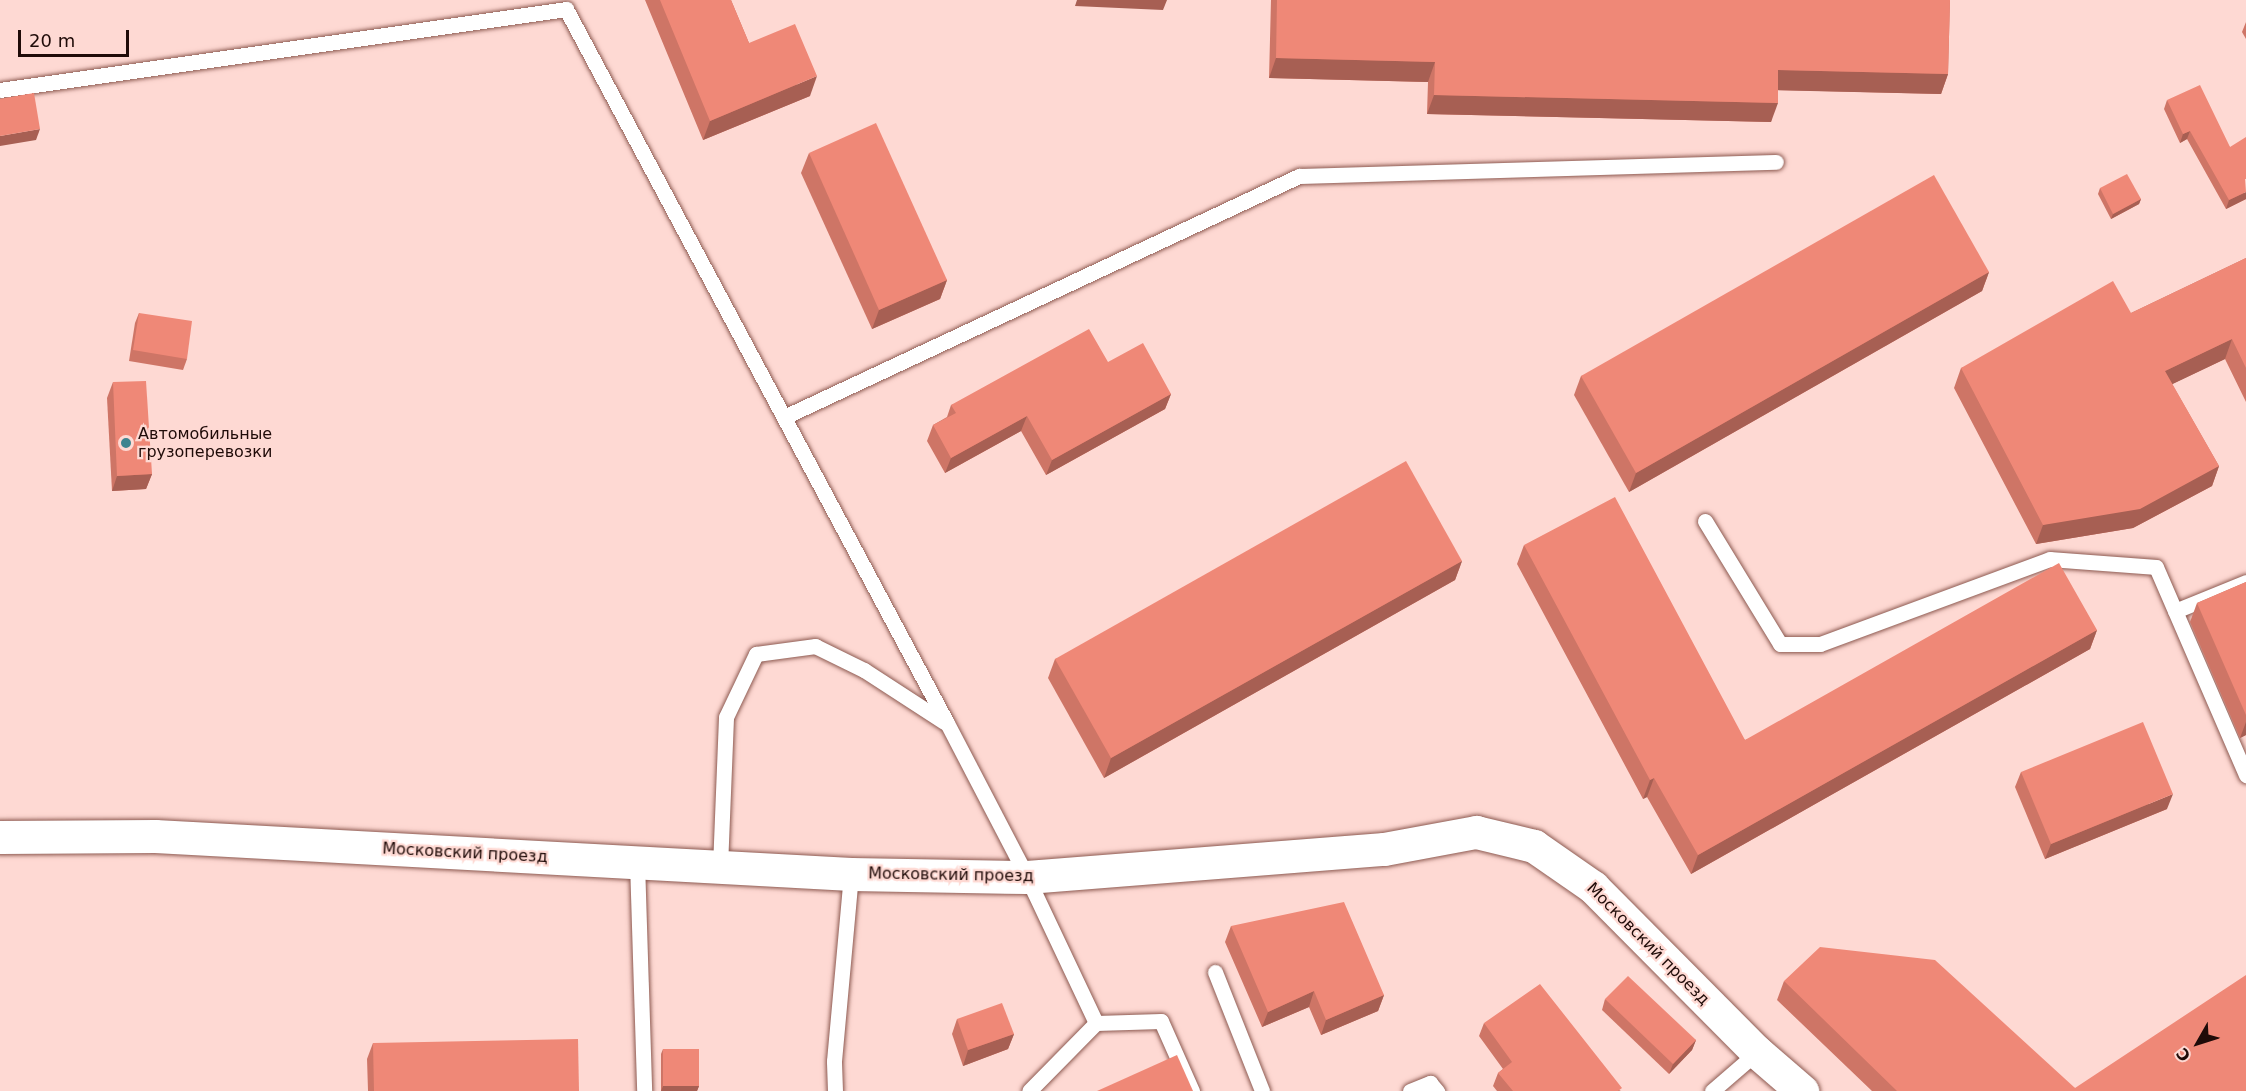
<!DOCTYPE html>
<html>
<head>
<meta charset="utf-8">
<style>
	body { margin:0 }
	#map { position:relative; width:2246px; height:1091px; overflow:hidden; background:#fed9d3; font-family:"DejaVu Sans",sans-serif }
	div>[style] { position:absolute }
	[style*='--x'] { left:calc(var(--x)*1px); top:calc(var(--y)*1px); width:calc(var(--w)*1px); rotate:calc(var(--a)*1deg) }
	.roads { filter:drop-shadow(0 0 2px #8d5a51) drop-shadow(0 0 2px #8d5a51) }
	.service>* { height:15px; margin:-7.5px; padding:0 7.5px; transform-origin:7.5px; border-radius:7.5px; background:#fff }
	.tertiary>* { height:33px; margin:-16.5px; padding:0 16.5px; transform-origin:16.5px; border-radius:16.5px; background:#fff }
	.wall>* { inset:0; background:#ce7566 }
	.shaded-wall>* { inset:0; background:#a75f53 }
	.building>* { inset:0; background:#ef8877 }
	.dots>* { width:16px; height:16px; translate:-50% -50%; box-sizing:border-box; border:3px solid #fed9d3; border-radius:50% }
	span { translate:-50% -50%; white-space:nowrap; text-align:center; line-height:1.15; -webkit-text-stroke:4.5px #fed9d3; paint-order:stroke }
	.poi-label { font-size:16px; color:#1f0b08 }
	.left { translate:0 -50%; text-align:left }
	.street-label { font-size:16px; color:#1f0b08 }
	.north { position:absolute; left:2168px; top:1013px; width:60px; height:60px; -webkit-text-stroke:4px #fed9d3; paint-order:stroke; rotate:231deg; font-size:16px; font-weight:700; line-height:24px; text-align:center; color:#1f0b08 }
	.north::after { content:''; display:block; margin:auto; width:21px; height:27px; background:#1f0b08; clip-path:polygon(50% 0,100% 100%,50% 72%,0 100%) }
	.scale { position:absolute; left:18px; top:30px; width:111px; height:27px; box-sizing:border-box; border:3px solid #1f0b08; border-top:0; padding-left:8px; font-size:18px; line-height:21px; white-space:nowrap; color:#1f0b08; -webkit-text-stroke:4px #fed9d3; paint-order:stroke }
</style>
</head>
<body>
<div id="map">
	<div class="roads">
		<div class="service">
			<i style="--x:0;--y:90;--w:572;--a:-8.14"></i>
			<i style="--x:566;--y:9;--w:809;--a:61.92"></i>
			<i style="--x:947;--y:723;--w:174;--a:62.5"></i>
			<i style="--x:1027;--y:877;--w:161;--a:64.7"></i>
			<i style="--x:1096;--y:1023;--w:95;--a:134.6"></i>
			<i style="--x:784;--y:417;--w:569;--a:-25.08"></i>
			<i style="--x:1299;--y:176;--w:477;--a:-1.7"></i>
			<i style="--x:1705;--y:521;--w:144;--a:58.6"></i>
			<i style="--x:1780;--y:644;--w:40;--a:0"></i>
			<i style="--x:1820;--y:644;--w:245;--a:-20.3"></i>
			<i style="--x:2050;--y:559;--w:106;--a:4.3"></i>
			<i style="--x:2156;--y:567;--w:227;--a:66.6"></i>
			<i style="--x:2175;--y:611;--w:77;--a:-22.2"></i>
			<i style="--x:637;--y:862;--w:229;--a:88.2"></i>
			<i style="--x:720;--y:867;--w:150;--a:-87.7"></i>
			<i style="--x:726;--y:717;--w:70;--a:-64.5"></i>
			<i style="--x:756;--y:654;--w:60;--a:-7.7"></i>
			<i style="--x:815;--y:646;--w:55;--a:26.1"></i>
			<i style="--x:864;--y:670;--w:95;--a:33"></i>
			<i style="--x:1215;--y:972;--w:128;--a:68.4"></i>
			<i style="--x:1096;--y:1023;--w:65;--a:-1.8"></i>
			<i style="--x:1161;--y:1021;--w:77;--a:66.1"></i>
			<i style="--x:835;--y:1091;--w:30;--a:-92"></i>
			<i style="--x:834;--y:1061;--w:188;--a:-84.8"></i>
			<i style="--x:1410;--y:1091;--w:22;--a:-22"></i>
			<i style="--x:1430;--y:1083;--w:11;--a:49"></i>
			<i style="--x:1712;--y:1091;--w:60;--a:-40.9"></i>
		</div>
		<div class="tertiary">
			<i style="--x:0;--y:837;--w:155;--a:-0.4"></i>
			<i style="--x:155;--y:836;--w:697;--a:3.13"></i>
			<i style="--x:851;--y:874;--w:176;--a:1"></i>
			<i style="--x:1027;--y:877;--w:358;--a:-4.5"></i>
			<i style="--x:1384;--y:849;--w:94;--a:-10.5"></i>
			<i style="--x:1476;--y:832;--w:60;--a:13.6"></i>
			<i style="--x:1534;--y:846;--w:72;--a:34.8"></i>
			<i style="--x:1593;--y:887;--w:233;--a:45.2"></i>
			<i style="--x:1757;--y:1052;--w:60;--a:40.9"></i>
		</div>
	</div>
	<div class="wall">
		<i style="clip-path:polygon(645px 0,731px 0,749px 43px,810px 96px,703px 140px)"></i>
		<i style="clip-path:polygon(1271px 0,1950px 0,1948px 74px,1941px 94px,1778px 90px,1771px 122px,1427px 114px,1428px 82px,1269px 78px)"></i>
		<i style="clip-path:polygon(2246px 22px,2246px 39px,2242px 32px)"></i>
		<i style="clip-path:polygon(2167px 100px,2230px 147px,2246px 199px,2226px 209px,2187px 139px,2180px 143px,2164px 109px)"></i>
		<i style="clip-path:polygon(809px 153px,947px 280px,940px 299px,872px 329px,801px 173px)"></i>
		<i style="clip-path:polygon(2100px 188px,2141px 199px,2139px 204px,2111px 219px,2098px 194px)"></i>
		<i style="clip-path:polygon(2246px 258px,2246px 402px,2225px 359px,2172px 384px,2219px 466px,2212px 486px,2133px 528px,2036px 544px,1954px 388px,1961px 368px,2131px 313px)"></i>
		<i style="clip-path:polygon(1989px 272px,1982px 291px,1629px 492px,1574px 395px,1581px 376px)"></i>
		<i style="clip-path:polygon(139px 313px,187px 359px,183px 370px,129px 361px,135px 323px)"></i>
		<i style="clip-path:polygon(1108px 362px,1171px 394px,1165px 409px,1046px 475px,1021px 431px,945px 473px,927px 441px,933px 425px,947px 417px,951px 405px)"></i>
		<i style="clip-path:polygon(113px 382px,152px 474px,146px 489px,112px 491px,107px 398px)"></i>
		<i style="clip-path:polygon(1524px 545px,1745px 740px,2097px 630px,2090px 649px,1691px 874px,1647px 797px,1643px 799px,1517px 564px)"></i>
		<i style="clip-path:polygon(1462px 561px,1455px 580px,1104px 778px,1048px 678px,1055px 659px)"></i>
		<i style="clip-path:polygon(2246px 582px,2246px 735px,2240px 738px,2190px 622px,2197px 603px)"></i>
		<i style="clip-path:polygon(2021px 772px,2167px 809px,2045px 859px,2015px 787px)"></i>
		<i style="clip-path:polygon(1231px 926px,1384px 995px,1378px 1011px,1321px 1035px,1309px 1007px,1262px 1027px,1225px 942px)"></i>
		<i style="clip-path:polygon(1784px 981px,2075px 1088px,2246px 1091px,1872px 1091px,1777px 1000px)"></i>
		<i style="clip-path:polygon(1605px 999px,1696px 1040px,1692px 1050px,1669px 1074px,1602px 1010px)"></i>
		<i style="clip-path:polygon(957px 1019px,1014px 1034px,1008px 1049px,963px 1066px,952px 1034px)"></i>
		<i style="clip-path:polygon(1484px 1023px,1621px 1091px,1497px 1091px,1493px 1086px,1498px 1073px,1503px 1069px,1479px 1036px)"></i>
		<i style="clip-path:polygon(373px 1043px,579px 1091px,368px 1091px,367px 1059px)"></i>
		<i style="clip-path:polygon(663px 1049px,699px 1086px,697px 1091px,661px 1091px,661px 1054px)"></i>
	</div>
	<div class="shaded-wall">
		<i style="clip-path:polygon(1077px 0,1167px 0,1163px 10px,1075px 6px)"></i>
		<i style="clip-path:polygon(1276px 58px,1435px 62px,1428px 82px,1269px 78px)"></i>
		<i style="clip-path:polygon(1778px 70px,1948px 74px,1941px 94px,1771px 90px)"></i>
		<i style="clip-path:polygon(817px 76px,810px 96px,703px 140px,710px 121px)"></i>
		<i style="clip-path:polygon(1434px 95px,1778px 103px,1771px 122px,1427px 114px)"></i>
		<i style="clip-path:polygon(40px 129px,36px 140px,0 146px,0 136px)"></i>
		<i style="clip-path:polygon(2190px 131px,2187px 139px,2180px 143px,2183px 134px)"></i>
		<i style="clip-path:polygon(2246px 192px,2246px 199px,2226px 209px,2229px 200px)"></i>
		<i style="clip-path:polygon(2141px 199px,2139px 204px,2111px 219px,2113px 214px)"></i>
		<i style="clip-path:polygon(1989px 272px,1982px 291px,1629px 492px,1636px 473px)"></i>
		<i style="clip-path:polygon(947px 280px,940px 299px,872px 329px,879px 310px)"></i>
		<i style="clip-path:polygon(2232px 339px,2225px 359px,2158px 391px,2165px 371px)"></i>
		<i style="clip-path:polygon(1171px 394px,1165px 409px,1046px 475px,1052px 460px)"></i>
		<i style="clip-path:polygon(1027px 416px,1021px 431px,945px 473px,951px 458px)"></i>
		<i style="clip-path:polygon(2219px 466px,2212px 486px,2133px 528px,2036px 544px,2043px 525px)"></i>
		<i style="clip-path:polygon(152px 474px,146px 489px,112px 491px,117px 476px)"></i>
		<i style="clip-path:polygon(1462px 561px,1455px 580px,1104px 778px,1111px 758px)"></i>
		<i style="clip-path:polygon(2097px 630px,2090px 649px,1691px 874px,1698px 855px)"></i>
		<i style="clip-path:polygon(2246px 722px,2246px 735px,2240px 738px)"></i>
		<i style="clip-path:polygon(1654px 778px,1647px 797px,1643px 799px,1650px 780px)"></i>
		<i style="clip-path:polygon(2173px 794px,2167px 809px,2045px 859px,2051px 844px)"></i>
		<i style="clip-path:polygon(1314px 991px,1309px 1007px,1262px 1027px,1268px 1012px)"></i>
		<i style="clip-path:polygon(1384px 995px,1378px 1011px,1321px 1035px,1326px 1020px)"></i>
		<i style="clip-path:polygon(1014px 1034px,1008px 1049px,963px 1066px,968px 1050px)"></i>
		<i style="clip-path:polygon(1696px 1040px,1692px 1050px,1669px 1074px,1673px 1064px)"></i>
		<i style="clip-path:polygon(663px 1086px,699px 1086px,697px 1091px,661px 1091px)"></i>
	</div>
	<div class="building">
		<i style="clip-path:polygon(660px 0,731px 0,749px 43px,795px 24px,817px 76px,710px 121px)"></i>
		<i style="clip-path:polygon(1277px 0,1950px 0,1948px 74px,1778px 70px,1778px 103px,1434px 95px,1435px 62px,1276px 58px)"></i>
		<i style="clip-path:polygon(2200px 85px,2230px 147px,2246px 137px,2246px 179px,2245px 179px,2246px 192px,2229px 200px,2190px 131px,2183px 134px,2167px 100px)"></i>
		<i style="clip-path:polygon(34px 93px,40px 129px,0 136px,0 99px)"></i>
		<i style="clip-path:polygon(876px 123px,947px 280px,879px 310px,809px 153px)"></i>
		<i style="clip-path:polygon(2127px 174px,2141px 199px,2113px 214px,2100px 188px)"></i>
		<i style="clip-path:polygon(1934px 175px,1989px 272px,1636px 473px,1581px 376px)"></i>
		<i style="clip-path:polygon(2246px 258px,2246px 368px,2232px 339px,2165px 371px,2219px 466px,2140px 509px,2043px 525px,1961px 368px,2113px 281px,2131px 313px)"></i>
		<i style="clip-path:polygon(139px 313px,192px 321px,187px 359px,133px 350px)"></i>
		<i style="clip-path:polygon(1089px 329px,1108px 362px,1143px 343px,1171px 394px,1052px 460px,1027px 416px,951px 458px,933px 425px,956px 413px,951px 405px)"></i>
		<i style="clip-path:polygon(146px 381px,152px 474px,117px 476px,113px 382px)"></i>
		<i style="clip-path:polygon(1406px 461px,1462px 561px,1111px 758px,1055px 659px)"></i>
		<i style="clip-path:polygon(1615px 497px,1745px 740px,2059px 563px,2097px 630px,1698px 855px,1654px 778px,1650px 780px,1524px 545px)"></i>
		<i style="clip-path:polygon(2246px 582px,2246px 715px,2197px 603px)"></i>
		<i style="clip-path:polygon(2143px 722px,2173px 794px,2051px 844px,2021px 772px)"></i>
		<i style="clip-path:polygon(1344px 902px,1384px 995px,1326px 1020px,1314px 991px,1268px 1012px,1231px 926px)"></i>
		<i style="clip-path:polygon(1820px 947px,1935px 960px,2075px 1088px,2246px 975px,2246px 1091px,1897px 1091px,1784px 981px)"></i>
		<i style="clip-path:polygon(1628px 976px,1696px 1040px,1673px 1064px,1605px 999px)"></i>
		<i style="clip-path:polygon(1540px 984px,1622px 1088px,1618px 1091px,1513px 1091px,1498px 1073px,1512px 1062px,1484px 1023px)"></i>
		<i style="clip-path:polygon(1002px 1003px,1014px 1034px,968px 1050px,957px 1019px)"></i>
		<i style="clip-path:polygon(578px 1039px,579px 1091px,374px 1091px,373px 1043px)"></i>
		<i style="clip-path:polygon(663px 1049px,699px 1049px,699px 1086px,663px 1086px)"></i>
		<i style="clip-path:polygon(1177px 1055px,1193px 1091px,1097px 1091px)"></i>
	</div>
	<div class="dots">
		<i style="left:126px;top:443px;background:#3e848f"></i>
	</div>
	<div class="poi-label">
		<span class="left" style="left:138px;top:443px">Автомобильные<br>грузоперевозки</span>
	</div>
	<div class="street-label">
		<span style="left:465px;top:853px;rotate:3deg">Московский проезд</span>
		<span style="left:951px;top:875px;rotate:1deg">Московский проезд</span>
		<span style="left:1648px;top:944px;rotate:45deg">Московский проезд</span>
	</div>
	<div class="north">С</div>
	<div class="scale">20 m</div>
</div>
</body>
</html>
